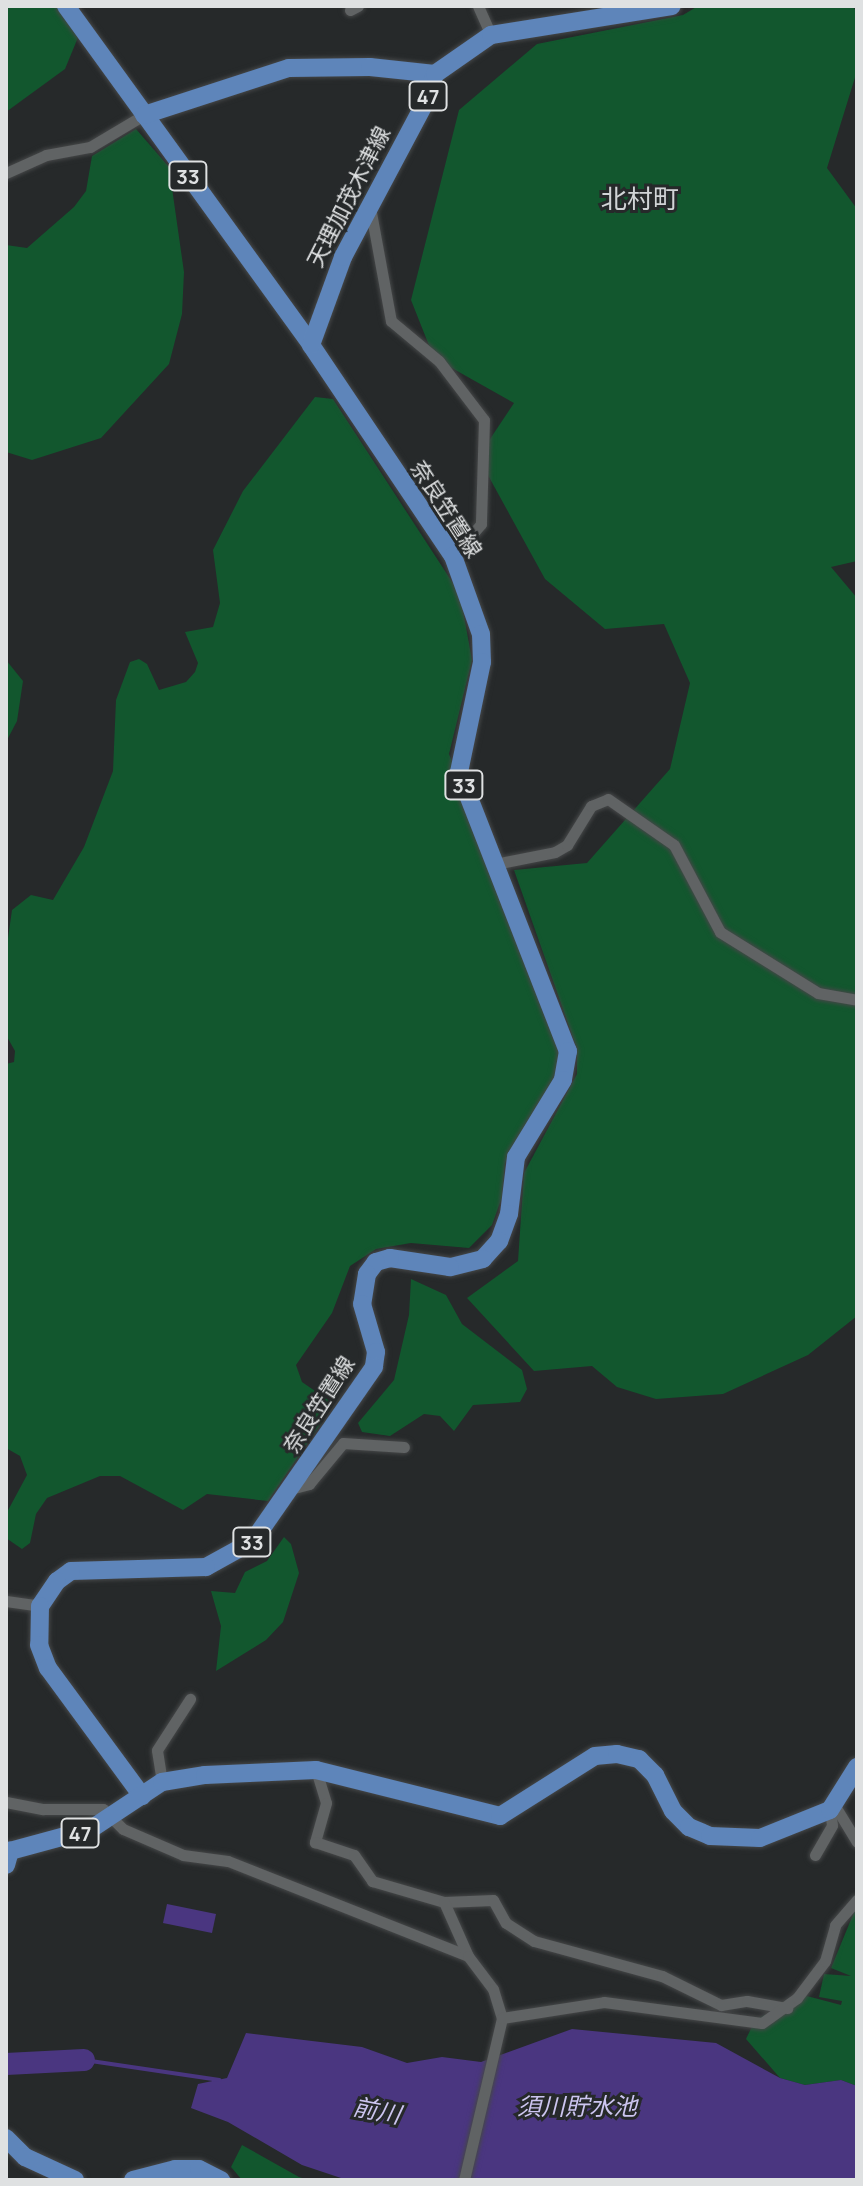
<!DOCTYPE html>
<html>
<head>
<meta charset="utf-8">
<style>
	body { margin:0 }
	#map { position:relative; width:863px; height:2186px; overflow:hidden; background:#26292a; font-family:Manrope,"Noto Sans JP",sans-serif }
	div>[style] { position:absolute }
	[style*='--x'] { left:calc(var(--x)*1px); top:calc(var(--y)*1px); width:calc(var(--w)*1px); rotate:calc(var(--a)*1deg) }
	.green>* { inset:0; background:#12572e }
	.water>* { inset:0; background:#4a3680 }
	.stream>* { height:4px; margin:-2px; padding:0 2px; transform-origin:2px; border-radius:2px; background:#4a3680 }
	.river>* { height:22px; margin:-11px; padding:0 11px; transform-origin:11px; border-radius:11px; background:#4a3680 }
	.roads { filter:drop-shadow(0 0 2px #454748) drop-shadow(0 0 2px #454748) }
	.street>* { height:11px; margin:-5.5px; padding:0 5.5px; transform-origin:5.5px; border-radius:5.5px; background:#606364 }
	.primary>* { height:18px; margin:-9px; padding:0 9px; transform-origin:9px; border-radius:9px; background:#5e85ba }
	span { translate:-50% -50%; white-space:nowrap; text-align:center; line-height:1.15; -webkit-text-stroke:6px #26292a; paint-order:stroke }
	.shield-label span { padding:2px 6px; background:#26292a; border:2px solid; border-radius:6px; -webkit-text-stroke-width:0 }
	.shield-label { font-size:20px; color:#dfe1e2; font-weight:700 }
	.street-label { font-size:22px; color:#dfe1e2 }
	.water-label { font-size:24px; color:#ccc5f0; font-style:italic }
	.quarter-label { font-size:26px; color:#d1d4d6 }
	.frame { position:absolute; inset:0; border:8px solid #dfe1e2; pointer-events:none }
</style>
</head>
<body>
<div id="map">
	<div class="green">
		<i style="clip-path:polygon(6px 6px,59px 6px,79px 35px,65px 69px,6px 112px)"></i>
		<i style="clip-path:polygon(698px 6px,852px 6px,857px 12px,857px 71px,827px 168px,857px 209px,857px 561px,831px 567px,857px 598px,857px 1316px,808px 1355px,723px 1394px,656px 1399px,617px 1387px,592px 1366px,534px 1371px,467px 1298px,518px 1261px,524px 1173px,577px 1074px,577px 1049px,514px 870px,587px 863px,670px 769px,690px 683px,664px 624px,605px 629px,545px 579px,478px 457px,514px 403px,434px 358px,411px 300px,459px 110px,537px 44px,683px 15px)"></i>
		<i style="clip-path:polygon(136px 129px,169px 167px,184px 272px,182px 314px,169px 364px,101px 438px,32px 460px,6px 452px,6px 245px,27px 248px,74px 207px,86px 191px,92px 156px)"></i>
		<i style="clip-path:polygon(315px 397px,333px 399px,460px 594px,472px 660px,449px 754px,561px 1044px,556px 1079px,505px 1163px,502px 1197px,492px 1225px,469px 1248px,411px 1243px,376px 1249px,350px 1266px,332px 1313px,296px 1365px,302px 1382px,334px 1404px,268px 1501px,207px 1494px,183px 1510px,120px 1476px,100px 1476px,47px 1498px,36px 1514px,30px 1543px,22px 1549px,6px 1538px,6px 1514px,27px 1475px,20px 1456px,6px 1448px,6px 1064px,14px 1062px,15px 1051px,6px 1035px,6px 952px,12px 910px,31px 895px,53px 900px,84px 847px,113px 771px,116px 700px,130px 662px,139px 659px,147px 664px,159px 690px,186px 682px,195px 672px,198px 663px,185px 632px,213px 627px,220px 603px,213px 550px,243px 491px)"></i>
		<i style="clip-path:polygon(6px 660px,23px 681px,17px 721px,6px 742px)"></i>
		<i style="clip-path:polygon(411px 1279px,446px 1295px,462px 1324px,522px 1370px,527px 1389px,520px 1402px,473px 1405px,454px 1431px,440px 1416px,424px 1414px,390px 1436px,362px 1432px,358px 1423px,394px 1380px,409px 1315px)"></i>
		<i style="clip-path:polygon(284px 1537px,291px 1544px,299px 1573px,283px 1622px,266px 1640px,216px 1671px,221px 1626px,211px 1591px,235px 1593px,245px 1572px,267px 1561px)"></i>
		<i style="clip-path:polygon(857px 1905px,857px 2086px,841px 2080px,805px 2085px,780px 2078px,746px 2039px,755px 2020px,803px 1995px,841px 2005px,842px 2001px,819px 1997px,824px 1974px,851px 1976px,831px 1968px)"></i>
		<i style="clip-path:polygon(242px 2145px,299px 2177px,309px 2180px,242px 2180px,231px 2167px)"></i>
	</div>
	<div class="water">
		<i style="clip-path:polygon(167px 1904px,216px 1914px,212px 1933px,163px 1923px)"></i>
		<i style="clip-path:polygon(572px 2029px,716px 2043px,780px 2078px,805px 2085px,841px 2080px,857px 2086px,857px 2180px,347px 2180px,302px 2165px,228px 2122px,191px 2108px,198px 2084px,227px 2078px,246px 2033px,362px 2047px,407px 2063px,442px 2057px,481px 2062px)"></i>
	</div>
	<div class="stream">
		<i style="--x:84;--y:2060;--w:137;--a:8.4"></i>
	</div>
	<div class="river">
		<i style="--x:6;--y:2064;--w:78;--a:-2.9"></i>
	</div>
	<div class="roads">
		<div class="street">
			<i style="--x:478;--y:6;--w:32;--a:66"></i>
			<i style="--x:350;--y:10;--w:9;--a:-27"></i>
			<i style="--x:6;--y:173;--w:44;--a:-24.2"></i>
			<i style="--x:46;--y:155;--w:45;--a:-10.3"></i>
			<i style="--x:90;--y:147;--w:63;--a:-30.7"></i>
			<i style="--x:370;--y:207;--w:116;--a:79.6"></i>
			<i style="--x:391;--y:321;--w:62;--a:39.8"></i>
			<i style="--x:439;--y:361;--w:74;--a:52.7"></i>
			<i style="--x:484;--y:420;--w:104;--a:91.7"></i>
			<i style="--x:481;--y:524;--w:43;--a:131.2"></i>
			<i style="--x:495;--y:864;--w:61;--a:-11.3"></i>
			<i style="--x:555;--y:852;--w:14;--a:-30"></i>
			<i style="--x:567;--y:845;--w:46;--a:-58.4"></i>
			<i style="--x:591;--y:806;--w:18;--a:-22"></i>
			<i style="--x:608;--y:799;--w:80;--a:34.9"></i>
			<i style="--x:674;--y:845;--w:98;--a:62.1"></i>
			<i style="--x:720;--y:932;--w:115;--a:31.9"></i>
			<i style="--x:818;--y:993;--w:40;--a:10"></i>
			<i style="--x:294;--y:1488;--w:16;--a:-15"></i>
			<i style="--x:309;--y:1484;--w:53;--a:-50.3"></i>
			<i style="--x:343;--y:1443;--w:61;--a:3.8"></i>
			<i style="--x:6;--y:1601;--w:34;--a:8"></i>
			<i style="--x:316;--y:1770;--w:34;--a:73"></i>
			<i style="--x:326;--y:1803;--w:41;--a:105.8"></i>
			<i style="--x:315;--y:1842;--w:41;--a:18.4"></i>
			<i style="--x:354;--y:1855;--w:32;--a:55"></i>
			<i style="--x:372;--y:1881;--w:75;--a:16.3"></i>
			<i style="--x:444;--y:1902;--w:49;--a:-2.3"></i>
			<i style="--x:493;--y:1900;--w:26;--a:61"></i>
			<i style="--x:506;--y:1923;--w:33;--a:33"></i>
			<i style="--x:534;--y:1941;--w:133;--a:15.3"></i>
			<i style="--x:662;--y:1976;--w:66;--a:26.2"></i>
			<i style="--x:721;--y:2005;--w:26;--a:-9"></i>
			<i style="--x:747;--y:2001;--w:41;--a:9.9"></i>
			<i style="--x:162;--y:1782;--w:32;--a:-99"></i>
			<i style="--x:157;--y:1750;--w:61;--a:-57.1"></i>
			<i style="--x:6;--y:1802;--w:38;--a:11"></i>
			<i style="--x:43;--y:1809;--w:60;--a:0"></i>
			<i style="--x:103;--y:1809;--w:28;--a:45"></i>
			<i style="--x:123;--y:1829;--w:65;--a:23.4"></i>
			<i style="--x:183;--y:1855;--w:45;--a:7.6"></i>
			<i style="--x:228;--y:1861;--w:258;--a:21.6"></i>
			<i style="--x:835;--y:1806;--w:42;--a:58.6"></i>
			<i style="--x:815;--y:1855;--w:34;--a:-60"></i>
			<i style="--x:832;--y:1825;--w:15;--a:-98"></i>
			<i style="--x:444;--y:1902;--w:59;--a:66"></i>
			<i style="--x:468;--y:1956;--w:41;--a:52.9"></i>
			<i style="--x:493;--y:1989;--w:30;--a:73"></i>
			<i style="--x:464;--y:2180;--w:166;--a:-76.8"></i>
			<i style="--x:502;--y:2018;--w:103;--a:-8.9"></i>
			<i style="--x:604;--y:2002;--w:159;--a:7.6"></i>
			<i style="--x:762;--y:2023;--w:43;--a:-35.5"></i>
			<i style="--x:797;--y:1998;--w:46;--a:-52.9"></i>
			<i style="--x:825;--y:1961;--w:37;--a:-74"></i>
			<i style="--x:835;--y:1925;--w:33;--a:-49"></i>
		</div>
		<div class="primary">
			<i style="--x:66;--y:6;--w:418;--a:54.1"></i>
			<i style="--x:311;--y:345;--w:254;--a:56.1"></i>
			<i style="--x:453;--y:556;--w:83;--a:70.3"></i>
			<i style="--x:481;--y:634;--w:28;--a:88"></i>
			<i style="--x:482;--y:662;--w:112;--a:101.8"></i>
			<i style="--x:459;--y:772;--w:300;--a:68.7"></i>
			<i style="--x:568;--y:1051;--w:29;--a:100"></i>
			<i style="--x:563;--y:1080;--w:90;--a:121.4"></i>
			<i style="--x:516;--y:1157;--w:57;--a:97"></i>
			<i style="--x:509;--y:1214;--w:29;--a:110"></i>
			<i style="--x:499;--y:1241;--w:24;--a:132"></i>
			<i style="--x:483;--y:1259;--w:34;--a:166"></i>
			<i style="--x:450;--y:1267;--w:61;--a:-171.5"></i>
			<i style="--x:390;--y:1258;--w:15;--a:164"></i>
			<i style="--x:376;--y:1262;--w:15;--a:127"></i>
			<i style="--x:367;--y:1274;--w:30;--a:99"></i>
			<i style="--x:362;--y:1304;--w:50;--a:73.7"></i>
			<i style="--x:376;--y:1352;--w:15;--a:98"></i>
			<i style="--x:374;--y:1367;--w:212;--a:124.8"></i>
			<i style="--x:253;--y:1541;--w:54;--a:151"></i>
			<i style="--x:206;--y:1567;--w:135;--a:178.3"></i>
			<i style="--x:71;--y:1571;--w:17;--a:144"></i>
			<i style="--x:57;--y:1581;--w:30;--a:124"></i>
			<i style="--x:40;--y:1606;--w:39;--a:91"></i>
			<i style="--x:39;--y:1645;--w:25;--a:69"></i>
			<i style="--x:48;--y:1668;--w:159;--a:53.7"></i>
			<i style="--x:144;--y:115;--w:152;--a:-18"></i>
			<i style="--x:289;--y:68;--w:81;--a:-0.7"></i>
			<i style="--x:370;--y:67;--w:65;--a:6.1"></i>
			<i style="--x:311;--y:345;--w:94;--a:-70"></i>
			<i style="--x:343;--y:257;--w:177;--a:-62"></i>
			<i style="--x:426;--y:101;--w:28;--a:-72"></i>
			<i style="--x:435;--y:74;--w:68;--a:-34.9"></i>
			<i style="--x:491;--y:35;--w:183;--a:-9.1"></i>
			<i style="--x:6;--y:1865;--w:15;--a:-74"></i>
			<i style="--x:10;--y:1851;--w:84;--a:-15.2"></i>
			<i style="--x:91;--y:1829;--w:85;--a:-33.5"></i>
			<i style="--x:162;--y:1782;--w:44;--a:-9.2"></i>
			<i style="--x:205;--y:1775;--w:111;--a:-2.6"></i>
			<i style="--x:316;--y:1770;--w:190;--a:14"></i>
			<i style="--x:500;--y:1816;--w:112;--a:-32.3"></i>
			<i style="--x:595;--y:1756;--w:22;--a:-5"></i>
			<i style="--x:617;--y:1754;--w:23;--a:13"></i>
			<i style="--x:639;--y:1759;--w:23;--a:45"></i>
			<i style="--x:655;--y:1775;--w:40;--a:63.4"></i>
			<i style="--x:673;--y:1811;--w:23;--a:45"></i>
			<i style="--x:689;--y:1827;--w:23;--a:23"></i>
			<i style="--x:710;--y:1836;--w:50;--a:2.3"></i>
			<i style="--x:760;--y:1838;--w:75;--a:-21.8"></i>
			<i style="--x:830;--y:1810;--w:51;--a:-57.9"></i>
			<i style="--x:6;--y:2138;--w:27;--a:45"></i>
			<i style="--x:25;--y:2157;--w:55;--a:24.7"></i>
			<i style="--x:133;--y:2180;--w:43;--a:-14.7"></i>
			<i style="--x:175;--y:2169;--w:24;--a:0"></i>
			<i style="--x:199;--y:2169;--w:25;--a:27"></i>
		</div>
	</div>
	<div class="shield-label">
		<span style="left:428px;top:96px">47</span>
		<span style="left:188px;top:176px">33</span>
		<span style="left:464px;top:785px">33</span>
		<span style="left:252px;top:1542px">33</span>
		<span style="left:80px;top:1833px">47</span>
	</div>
	<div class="street-label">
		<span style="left:349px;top:197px;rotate:-63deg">天理加茂木津線</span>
		<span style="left:446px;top:509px;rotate:57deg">奈良笠置線</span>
		<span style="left:319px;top:1405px;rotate:-57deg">奈良笠置線</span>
	</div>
	<div class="water-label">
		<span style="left:577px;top:2106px">須川貯水池</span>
		<span style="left:377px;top:2110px;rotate:11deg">前川</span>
	</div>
	<div class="quarter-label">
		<span style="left:640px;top:199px">北村町</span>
	</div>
	<div class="frame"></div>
</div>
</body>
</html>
